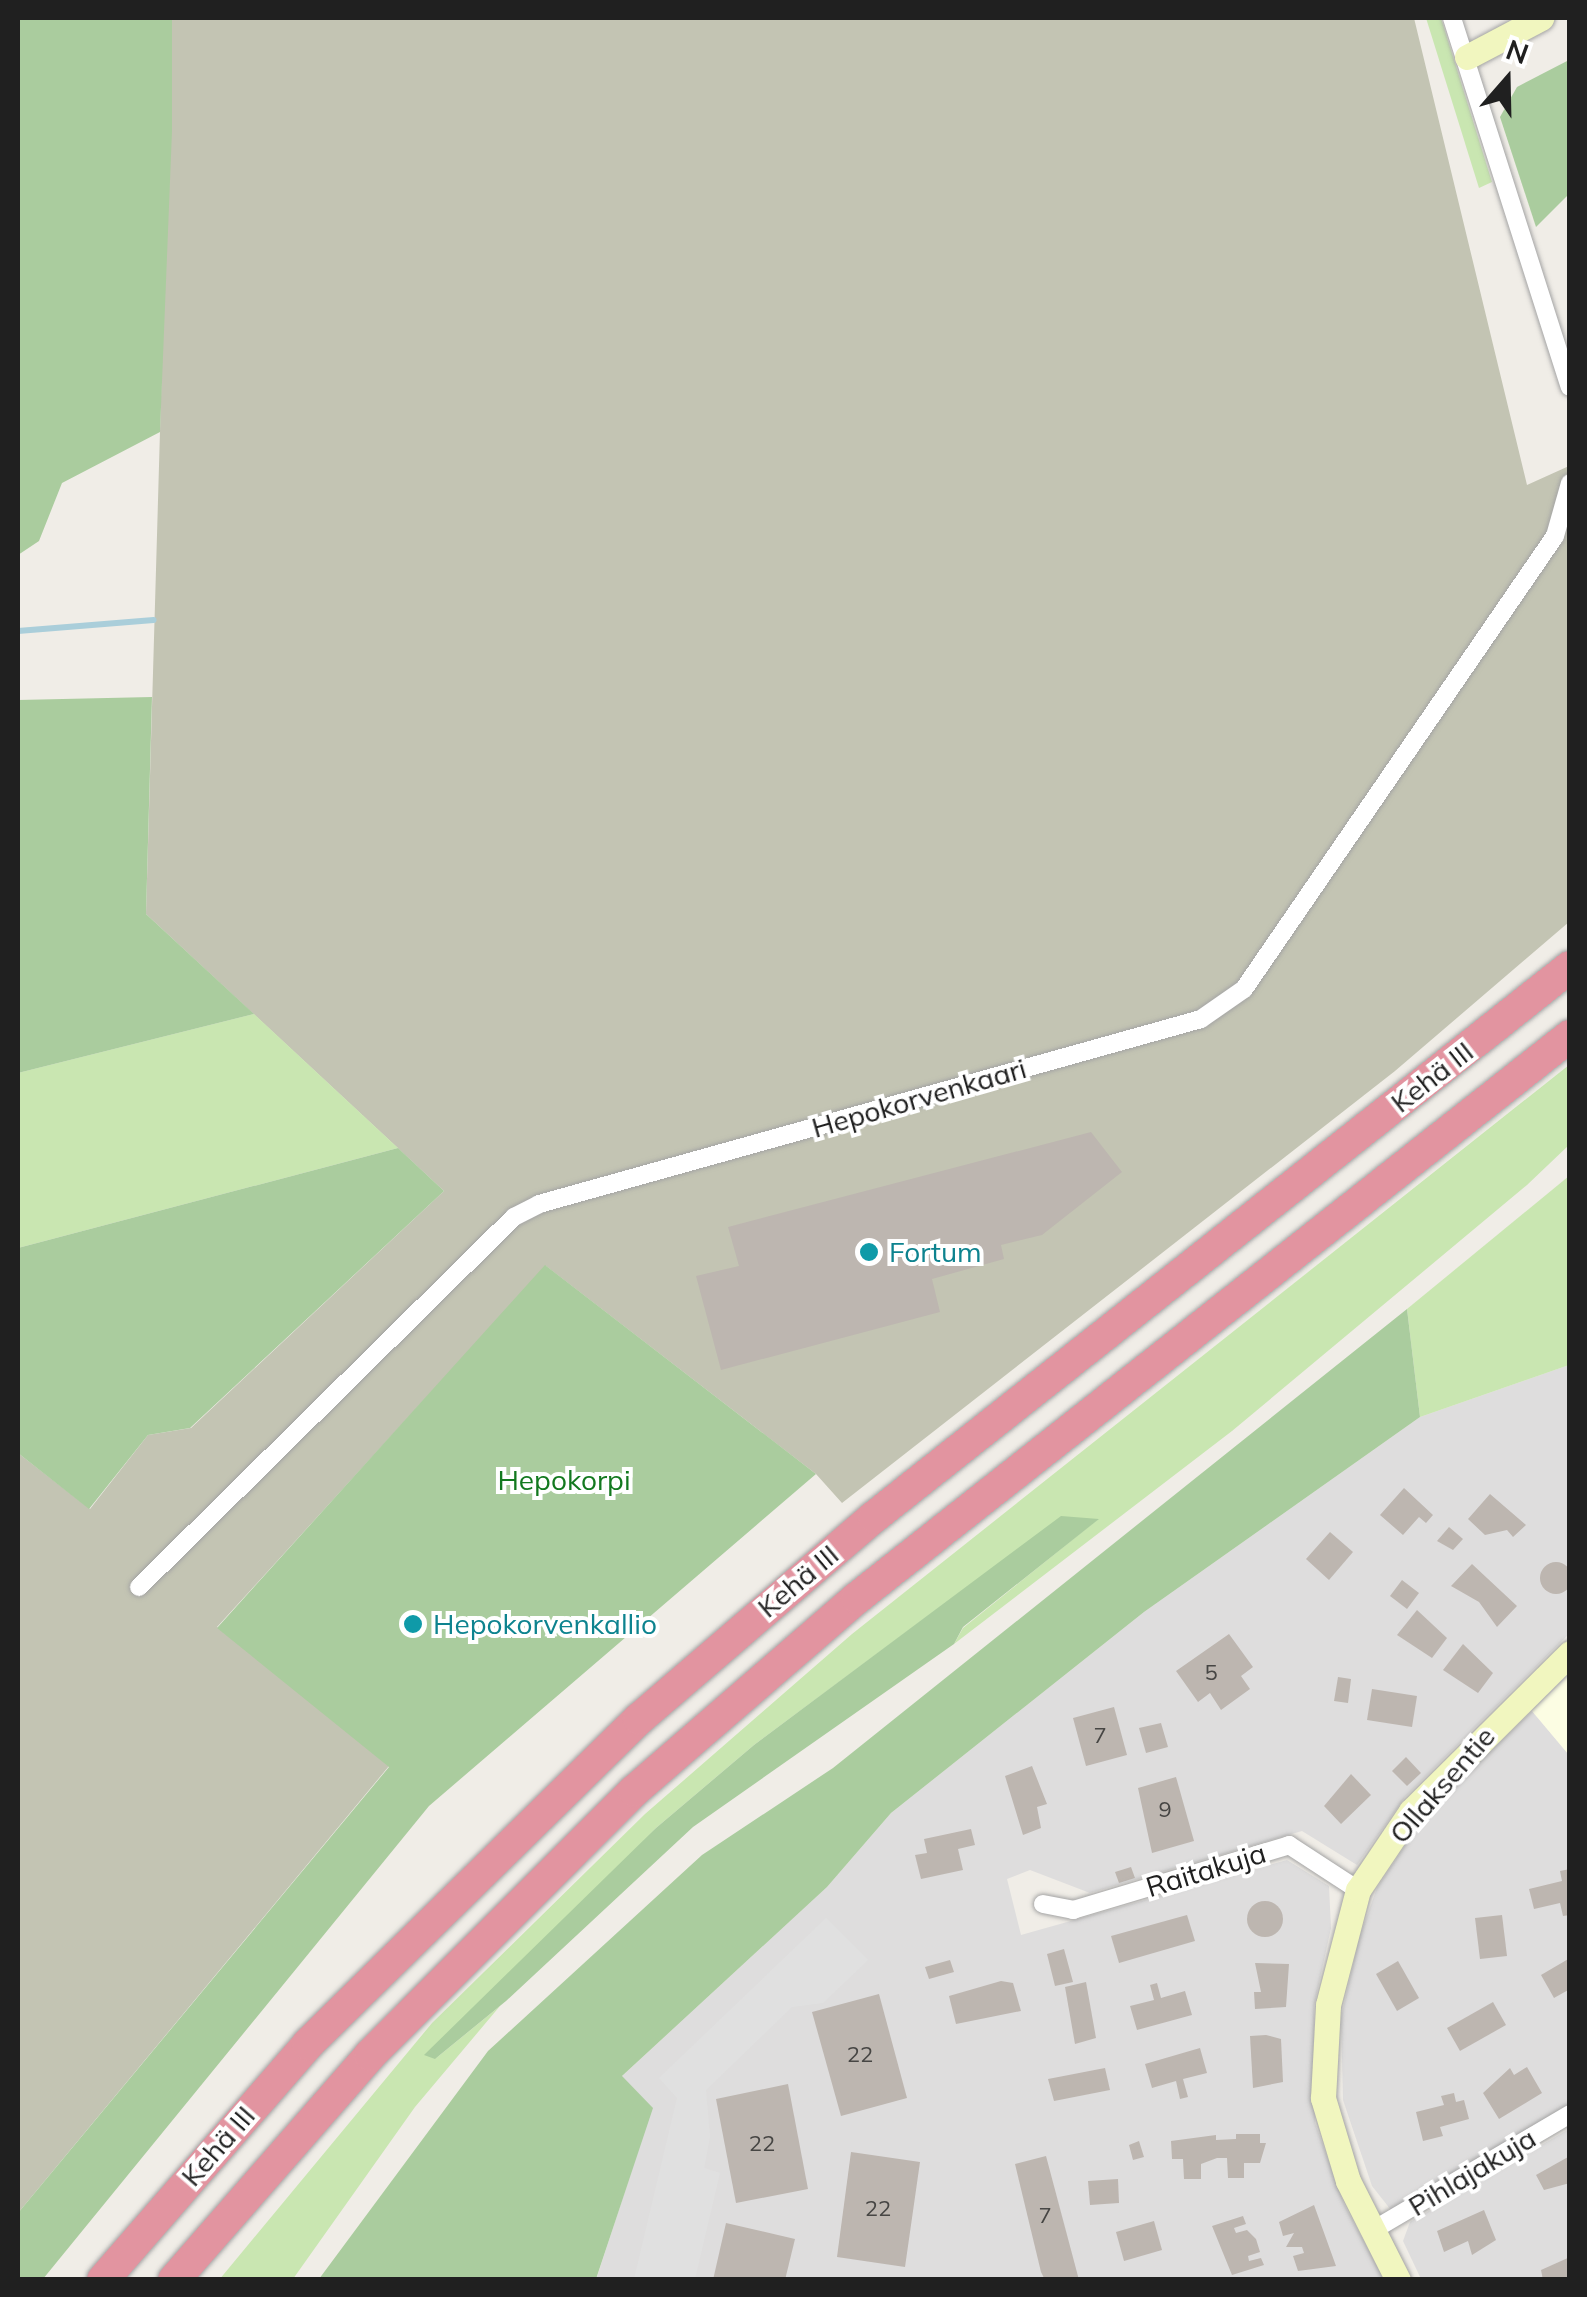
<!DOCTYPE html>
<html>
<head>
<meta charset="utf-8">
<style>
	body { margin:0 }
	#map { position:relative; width:1587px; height:2297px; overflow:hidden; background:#f0ede7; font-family:Mulish,sans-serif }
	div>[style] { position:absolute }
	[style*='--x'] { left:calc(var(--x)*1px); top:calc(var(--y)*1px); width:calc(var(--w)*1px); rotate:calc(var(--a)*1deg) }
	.residential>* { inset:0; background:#dedddd }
	.education>* { inset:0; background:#fcfde3 }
	.construction>* { inset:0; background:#c3c4b3 }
	.grass>* { inset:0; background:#c9e6b1 }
	.forest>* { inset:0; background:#aacc9e }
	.parking>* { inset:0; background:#e0e0e0 }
	.stream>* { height:6px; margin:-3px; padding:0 3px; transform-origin:3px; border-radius:3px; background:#aaceda }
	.building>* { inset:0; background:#bdb6b0 }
	.round { border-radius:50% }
	.roads { filter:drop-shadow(0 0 2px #a4a4a4) drop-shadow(0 0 2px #a4a4a4) }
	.street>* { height:18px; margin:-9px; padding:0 9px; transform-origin:9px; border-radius:9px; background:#fff }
	.secondary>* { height:25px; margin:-12.5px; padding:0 12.5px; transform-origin:12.5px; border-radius:12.5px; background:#f1f6bf }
	.highway>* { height:32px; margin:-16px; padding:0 16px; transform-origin:16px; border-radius:16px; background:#e294a0 }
	.dots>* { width:28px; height:28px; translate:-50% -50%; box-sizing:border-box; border:5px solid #fff; border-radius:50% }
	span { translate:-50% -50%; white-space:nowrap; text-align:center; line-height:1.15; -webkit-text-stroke:8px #fff; paint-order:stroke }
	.number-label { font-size:22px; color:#474644 }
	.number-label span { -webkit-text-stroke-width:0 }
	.street-label { font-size:28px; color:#202020 }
	.culture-label { font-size:28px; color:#0d838f }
	.left { translate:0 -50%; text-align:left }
	.park-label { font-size:28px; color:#13791f }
	.frame { position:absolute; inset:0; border:20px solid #202020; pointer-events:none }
	.north { position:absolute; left:1457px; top:30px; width:100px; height:100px; -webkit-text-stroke:8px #fff; paint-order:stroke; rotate:20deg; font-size:28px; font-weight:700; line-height:40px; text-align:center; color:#202020 }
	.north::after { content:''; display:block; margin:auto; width:35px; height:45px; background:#202020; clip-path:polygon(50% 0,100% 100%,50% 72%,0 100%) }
</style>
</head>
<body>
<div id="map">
	<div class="residential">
		<i style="clip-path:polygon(1569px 1365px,1569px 1634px,1405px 1797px,1357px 1865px,1302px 1831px,1090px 1893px,1030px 1870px,1007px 1879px,1021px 1935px,1287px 1860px,1329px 1886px,1331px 1928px,1314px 2006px,1315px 2123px,1344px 2204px,1384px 2279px,596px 2280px,652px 2108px,621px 2077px,827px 1887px,891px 1813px,1144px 1612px,1420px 1417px)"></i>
		<i style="clip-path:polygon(1532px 1711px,1569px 1755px,1569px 2107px,1391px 2210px,1372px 2186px,1343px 2100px,1341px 2018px,1359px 1938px,1377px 1888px,1422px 1820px)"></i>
		<i style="clip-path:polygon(1569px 2129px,1569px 2279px,1421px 2279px,1403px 2241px,1410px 2222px)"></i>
	</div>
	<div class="education">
		<i style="clip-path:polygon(1569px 1675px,1569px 1755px,1532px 1711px)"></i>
	</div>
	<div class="construction">
		<i style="clip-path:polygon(172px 18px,1414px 18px,1527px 485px,1569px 466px,1569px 922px,1395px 1071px,842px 1503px,816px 1474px,546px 1266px,217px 1627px,389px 1766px,18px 2213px,18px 1453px,90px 1509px,148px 1435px,191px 1428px,444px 1191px,146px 914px)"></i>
	</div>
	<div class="grass">
		<i style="clip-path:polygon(1426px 18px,1441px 18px,1492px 182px,1479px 188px)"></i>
		<i style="clip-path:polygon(254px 1014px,398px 1148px,18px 1248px,18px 1073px)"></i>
		<i style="clip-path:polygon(1569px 1065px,1569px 1145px,1527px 1185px,1232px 1431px,954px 1644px,963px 1628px,1097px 1520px,1061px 1517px,754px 1745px,656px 1828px,435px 2059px,500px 2006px,415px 2107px,293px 2279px,219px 2280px,432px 2023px,645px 1814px,852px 1634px)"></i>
		<i style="clip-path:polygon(1569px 1176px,1569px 1365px,1420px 1417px,1407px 1309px)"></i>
	</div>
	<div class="forest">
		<i style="clip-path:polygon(18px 18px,172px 18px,172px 131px,160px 432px,62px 483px,39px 541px,18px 555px)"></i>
		<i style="clip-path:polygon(1569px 60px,1569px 194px,1536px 227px,1500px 117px,1517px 87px)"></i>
		<i style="clip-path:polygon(152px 697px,146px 914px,254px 1014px,18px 1073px,18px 700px)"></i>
		<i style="clip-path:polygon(398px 1148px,444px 1191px,190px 1428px,148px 1435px,89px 1509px,18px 1453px,18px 1248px)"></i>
		<i style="clip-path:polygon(545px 1265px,816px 1474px,429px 1806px,43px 2279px,18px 2279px,18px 2213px,389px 1767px,217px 1628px)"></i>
		<i style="clip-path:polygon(1407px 1309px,1420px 1417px,1144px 1612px,891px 1813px,827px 1887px,622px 2076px,653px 2108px,596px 2279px,319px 2279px,488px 2051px,702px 1855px,833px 1768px)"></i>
		<i style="clip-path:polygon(1061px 1516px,1099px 1519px,963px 1627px,954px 1644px,693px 1827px,506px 2001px,435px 2059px,424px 2055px,656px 1828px,754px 1745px)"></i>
	</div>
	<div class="parking">
		<i style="clip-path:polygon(826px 1918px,868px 1960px,823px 2003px,792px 2007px,706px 2090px,710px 2136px,704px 2168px,720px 2173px,695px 2279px,634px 2279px,677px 2098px,659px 2078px)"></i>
	</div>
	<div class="stream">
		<i style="--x:18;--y:631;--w:136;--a:-4.6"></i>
	</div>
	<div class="building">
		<i style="clip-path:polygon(1091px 1132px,1122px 1172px,1042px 1235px,1001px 1245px,1004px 1259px,932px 1279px,940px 1312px,721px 1370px,696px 1276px,739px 1266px,728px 1227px)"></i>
		<i style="clip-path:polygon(1404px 1488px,1433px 1515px,1426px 1523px,1419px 1517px,1403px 1535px,1380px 1515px)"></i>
		<i style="clip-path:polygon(1490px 1494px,1526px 1525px,1513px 1537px,1507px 1530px,1485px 1535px,1468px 1519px)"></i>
		<i style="clip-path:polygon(1449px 1527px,1463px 1539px,1453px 1550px,1437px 1541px)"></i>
		<i style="clip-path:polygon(1330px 1532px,1353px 1552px,1329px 1580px,1306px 1559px)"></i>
		<i class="round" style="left:1540px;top:1562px;width:32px;height:32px"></i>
		<i style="clip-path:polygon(1472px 1564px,1517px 1606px,1497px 1627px,1479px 1602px,1451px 1586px)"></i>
		<i style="clip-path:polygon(1402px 1580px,1419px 1593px,1407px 1609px,1390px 1596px)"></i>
		<i style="clip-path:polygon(1417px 1610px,1447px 1638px,1432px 1658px,1397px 1635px)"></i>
		<i style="clip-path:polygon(1229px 1634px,1253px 1667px,1241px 1676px,1250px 1689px,1221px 1710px,1210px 1693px,1198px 1702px,1176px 1671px)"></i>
		<i style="clip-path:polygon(1463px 1644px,1493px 1673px,1478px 1693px,1443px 1670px)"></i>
		<i style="clip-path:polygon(1338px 1677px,1351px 1679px,1348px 1703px,1334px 1701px)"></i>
		<i style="clip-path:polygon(1372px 1689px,1417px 1696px,1412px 1727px,1367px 1720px)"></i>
		<i style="clip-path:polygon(1114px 1707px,1127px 1755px,1086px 1766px,1073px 1718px)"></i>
		<i style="clip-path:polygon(1161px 1723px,1168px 1747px,1146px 1753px,1139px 1728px)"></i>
		<i style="clip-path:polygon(1406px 1757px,1421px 1773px,1407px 1786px,1392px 1771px)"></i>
		<i style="clip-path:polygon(1032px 1766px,1047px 1804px,1037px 1807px,1041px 1828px,1023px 1835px,1005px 1776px)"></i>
		<i style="clip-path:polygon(1351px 1774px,1371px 1795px,1341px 1824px,1324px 1806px)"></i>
		<i style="clip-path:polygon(1176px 1777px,1194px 1841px,1152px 1853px,1138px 1788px)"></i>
		<i style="clip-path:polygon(971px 1829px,975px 1845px,958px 1849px,963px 1870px,921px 1879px,915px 1855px,927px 1853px,924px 1839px)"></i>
		<i style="clip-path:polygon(1131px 1867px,1135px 1878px,1119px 1883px,1115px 1872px)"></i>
		<i style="clip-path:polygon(1570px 1869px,1570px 1915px,1563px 1916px,1560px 1903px,1534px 1909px,1529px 1889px,1562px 1881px,1560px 1871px)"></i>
		<i class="round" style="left:1247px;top:1901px;width:36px;height:36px"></i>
		<i style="clip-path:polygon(1187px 1915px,1195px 1941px,1119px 1963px,1111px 1936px)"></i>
		<i style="clip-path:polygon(1502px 1915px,1507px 1956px,1480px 1959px,1475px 1918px)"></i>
		<i style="clip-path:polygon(1064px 1949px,1073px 1982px,1055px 1986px,1047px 1954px)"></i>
		<i style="clip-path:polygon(1570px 1958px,1570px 1989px,1554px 1998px,1541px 1975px)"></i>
		<i style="clip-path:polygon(950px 1960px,954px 1972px,929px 1979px,925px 1967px)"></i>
		<i style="clip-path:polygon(1398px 1961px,1419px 1998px,1397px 2011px,1376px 1974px)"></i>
		<i style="clip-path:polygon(1255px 1963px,1289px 1964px,1286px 2007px,1255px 2009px,1254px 1992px,1261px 1992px)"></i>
		<i style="clip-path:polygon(1001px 1981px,1013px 1983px,1021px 2011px,956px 2024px,949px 1996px)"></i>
		<i style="clip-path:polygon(1086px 1982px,1096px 2038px,1075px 2044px,1065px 1987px)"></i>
		<i style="clip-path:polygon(1157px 1983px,1161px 1998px,1185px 1991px,1192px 2015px,1137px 2030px,1130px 2006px,1154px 2000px,1150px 1985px)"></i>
		<i style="clip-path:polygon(879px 1994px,907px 2098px,841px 2116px,812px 2012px)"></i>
		<i style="clip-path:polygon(1493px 2002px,1506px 2025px,1460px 2051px,1447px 2028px)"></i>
		<i style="clip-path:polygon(1266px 2035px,1281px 2039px,1283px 2082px,1253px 2088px,1250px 2036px)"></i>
		<i style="clip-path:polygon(1200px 2048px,1207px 2073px,1183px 2079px,1188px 2097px,1180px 2099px,1176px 2081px,1152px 2088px,1145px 2064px)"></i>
		<i style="clip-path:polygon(1527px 2067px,1542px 2093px,1499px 2119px,1483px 2093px,1510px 2068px,1514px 2075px)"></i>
		<i style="clip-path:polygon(1105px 2068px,1110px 2090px,1054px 2101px,1048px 2079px)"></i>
		<i style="clip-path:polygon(788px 2084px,808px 2189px,736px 2203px,716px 2099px)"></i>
		<i style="clip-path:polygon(1454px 2093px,1456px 2102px,1464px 2100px,1469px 2119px,1440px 2127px,1443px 2136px,1423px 2141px,1416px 2112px,1444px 2105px,1441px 2096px)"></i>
		<i style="clip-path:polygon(1236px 2134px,1260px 2134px,1260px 2143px,1266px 2143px,1260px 2163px,1244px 2163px,1244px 2178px,1228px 2178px,1227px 2158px,1217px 2158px,1201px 2164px,1201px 2179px,1184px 2179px,1183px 2159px,1172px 2159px,1171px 2141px,1216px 2135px,1216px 2140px,1236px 2139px)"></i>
		<i style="clip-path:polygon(1139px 2141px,1144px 2157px,1133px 2160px,1129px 2145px)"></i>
		<i style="clip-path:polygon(851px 2152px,920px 2162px,905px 2267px,837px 2257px)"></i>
		<i style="clip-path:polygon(1046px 2156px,1079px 2280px,1045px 2280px,1041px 2272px,1015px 2164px)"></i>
		<i style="clip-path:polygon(1568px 2157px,1570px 2183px,1544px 2190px,1536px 2175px)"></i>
		<i style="clip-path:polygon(1118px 2179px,1119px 2203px,1090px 2205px,1088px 2181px)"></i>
		<i style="clip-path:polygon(1314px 2205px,1336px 2266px,1298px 2271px,1293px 2256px,1304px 2253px,1302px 2247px,1286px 2247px,1294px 2233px,1283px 2236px,1279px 2222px)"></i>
		<i style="clip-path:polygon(1484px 2210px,1496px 2240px,1472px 2255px,1468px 2241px,1444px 2252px,1437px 2231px)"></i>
		<i style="clip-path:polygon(1243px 2216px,1246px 2224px,1234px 2228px,1236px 2233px,1247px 2230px,1256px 2239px,1260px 2252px,1248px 2256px,1249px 2261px,1261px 2258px,1264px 2265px,1232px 2275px,1212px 2226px)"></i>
		<i style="clip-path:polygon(1154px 2221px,1162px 2250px,1124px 2261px,1116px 2232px)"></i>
		<i style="clip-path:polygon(726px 2223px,795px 2239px,785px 2280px,713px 2280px)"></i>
		<i style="clip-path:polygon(1570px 2257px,1570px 2280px,1543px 2280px,1541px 2270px)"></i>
	</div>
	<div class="roads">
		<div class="street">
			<i style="--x:1452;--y:18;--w:387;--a:72.3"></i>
			<i style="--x:139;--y:1587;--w:527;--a:-44.62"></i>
			<i style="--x:514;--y:1217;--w:28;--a:-27"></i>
			<i style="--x:539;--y:1204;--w:687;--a:-15.61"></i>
			<i style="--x:1201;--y:1019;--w:52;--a:-34.9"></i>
			<i style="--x:1244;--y:989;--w:549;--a:-55.53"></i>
			<i style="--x:1555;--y:536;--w:55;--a:-74.2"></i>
			<i style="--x:1043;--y:1904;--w:31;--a:11"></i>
			<i style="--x:1073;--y:1910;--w:226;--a:-16.7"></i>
			<i style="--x:1289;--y:1845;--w:82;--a:33.1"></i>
			<i style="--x:1375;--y:2229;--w:226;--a:-30.5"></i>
		</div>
		<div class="secondary">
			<i style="--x:1467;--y:57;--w:84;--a:-27.8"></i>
			<i style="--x:1398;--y:2280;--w:111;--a:-116.8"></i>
			<i style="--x:1348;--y:2181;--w:87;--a:-106.8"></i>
			<i style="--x:1323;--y:2098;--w:93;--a:-86.9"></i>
			<i style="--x:1328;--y:2005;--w:119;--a:-75.4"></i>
			<i style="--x:1358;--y:1890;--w:95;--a:-56.1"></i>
			<i style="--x:1411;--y:1811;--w:224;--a:-44.8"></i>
		</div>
		<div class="highway">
			<i style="--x:103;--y:2280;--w:313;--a:-49"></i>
			<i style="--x:308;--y:2044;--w:464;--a:-44.5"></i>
			<i style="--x:639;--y:1719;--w:310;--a:-40.7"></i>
			<i style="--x:874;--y:1517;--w:887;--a:-38.32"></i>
			<i style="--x:174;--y:2280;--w:298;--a:-48.9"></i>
			<i style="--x:370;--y:2055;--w:373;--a:-45"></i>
			<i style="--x:634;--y:1791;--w:295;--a:-40.9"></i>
			<i style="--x:857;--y:1598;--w:908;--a:-38.25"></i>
		</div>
	</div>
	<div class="dots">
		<i style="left:869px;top:1252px;background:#0f9aa8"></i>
		<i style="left:413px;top:1624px;background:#0f9aa8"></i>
	</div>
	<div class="number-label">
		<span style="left:1211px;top:1673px">5</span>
		<span style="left:1100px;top:1736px">7</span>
		<span style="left:1165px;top:1810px">9</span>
		<span style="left:860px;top:2055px">22</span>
		<span style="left:762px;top:2144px">22</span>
		<span style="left:878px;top:2209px">22</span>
		<span style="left:1045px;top:2216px">7</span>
	</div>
	<div class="street-label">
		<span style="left:1432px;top:1077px;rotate:-38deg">Kehä III</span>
		<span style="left:919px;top:1098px;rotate:-16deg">Hepokorvenkaari</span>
		<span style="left:798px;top:1581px;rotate:-40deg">Kehä III</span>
		<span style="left:1442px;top:1785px;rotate:-49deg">Ollaksentie</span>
		<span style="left:1206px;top:1870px;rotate:-17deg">Raitakuja</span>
		<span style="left:218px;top:2146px;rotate:-49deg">Kehä III</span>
		<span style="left:1472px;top:2172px;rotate:-31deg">Pihlajakuja</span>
	</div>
	<div class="culture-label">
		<span class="left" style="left:889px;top:1252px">Fortum</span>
		<span class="left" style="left:433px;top:1624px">Hepokorvenkallio</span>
	</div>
	<div class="park-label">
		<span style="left:564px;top:1480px">Hepokorpi</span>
	</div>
	<div class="frame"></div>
	<div class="north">N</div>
</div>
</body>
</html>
